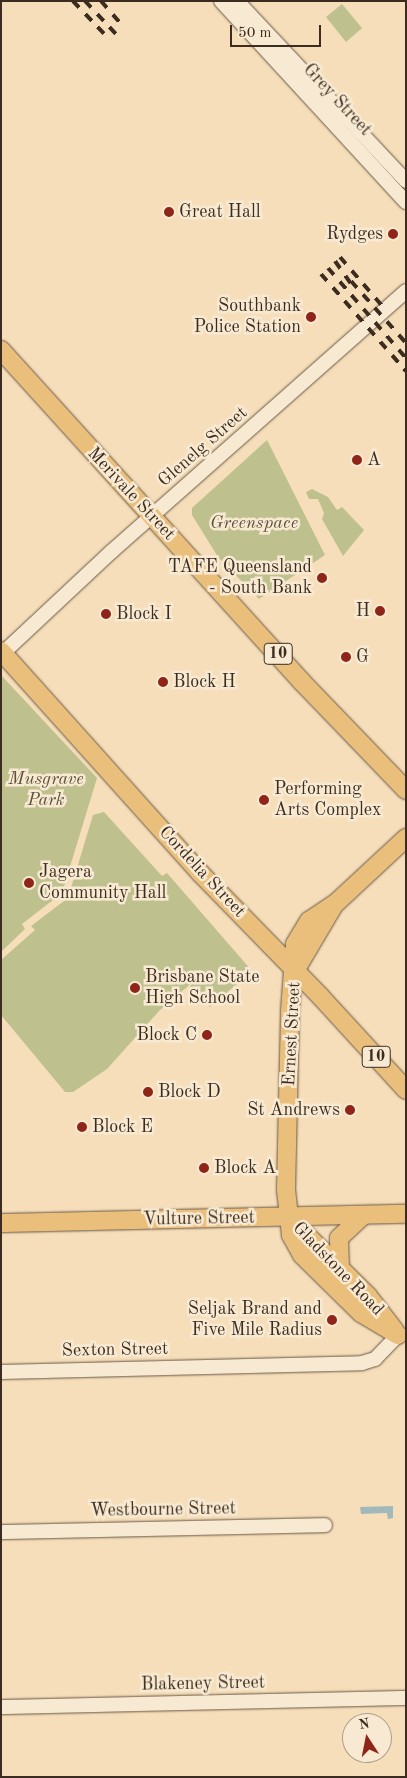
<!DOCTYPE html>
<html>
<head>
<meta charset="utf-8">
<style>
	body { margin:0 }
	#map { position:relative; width:407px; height:1778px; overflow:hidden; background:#f5deb9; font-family:"Old Standard TT",serif }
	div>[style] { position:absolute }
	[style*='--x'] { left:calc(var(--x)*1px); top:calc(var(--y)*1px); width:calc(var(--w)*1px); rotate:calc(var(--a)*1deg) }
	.green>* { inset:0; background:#bec18e }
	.water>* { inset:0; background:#a2b9bb }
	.roads { filter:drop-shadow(0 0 1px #6a5846) drop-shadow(0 0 1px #6a5846) }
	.minor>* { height:14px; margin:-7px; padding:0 7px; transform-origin:7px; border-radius:7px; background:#f8ead2 }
	.major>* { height:18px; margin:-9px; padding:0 9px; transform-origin:9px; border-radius:9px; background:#eabf7c }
	.rail>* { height:4px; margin-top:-2px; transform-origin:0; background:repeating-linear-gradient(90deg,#3c2c20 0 9px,transparent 0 18px) }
	.dots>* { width:14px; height:14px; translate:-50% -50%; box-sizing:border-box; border:2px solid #f8ead2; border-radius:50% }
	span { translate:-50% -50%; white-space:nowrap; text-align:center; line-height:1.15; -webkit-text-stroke:5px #f8ead2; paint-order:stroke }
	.shield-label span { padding:1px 4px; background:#f8ead2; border:1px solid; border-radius:4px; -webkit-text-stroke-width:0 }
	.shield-label { font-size:16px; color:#3c2c20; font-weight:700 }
	.street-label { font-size:18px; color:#3c2c20 }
	.poi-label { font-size:18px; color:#3c2c20 }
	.left { translate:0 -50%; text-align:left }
	.right { translate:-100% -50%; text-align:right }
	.park-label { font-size:18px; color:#5c513c; font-style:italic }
	.frame { position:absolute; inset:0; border:2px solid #3c2c20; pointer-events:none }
	.north { position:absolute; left:342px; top:1713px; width:50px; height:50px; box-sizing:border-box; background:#f8ead2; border:1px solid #ad9e8b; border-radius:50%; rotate:349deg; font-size:14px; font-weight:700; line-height:20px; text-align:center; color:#3c2c20 }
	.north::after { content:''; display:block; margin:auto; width:18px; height:22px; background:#8f2418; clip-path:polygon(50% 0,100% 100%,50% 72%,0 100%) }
	.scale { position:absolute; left:230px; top:25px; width:91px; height:22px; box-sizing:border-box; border:2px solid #3c2c20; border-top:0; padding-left:6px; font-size:15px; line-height:18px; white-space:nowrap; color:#3c2c20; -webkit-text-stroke:4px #f8ead2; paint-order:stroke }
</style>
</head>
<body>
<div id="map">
	<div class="green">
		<i style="clip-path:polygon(342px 4px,362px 28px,346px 42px,326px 17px)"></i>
		<i style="clip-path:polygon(267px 440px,325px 555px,259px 599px,218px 557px,192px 515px,192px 508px)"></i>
		<i style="clip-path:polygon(312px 489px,328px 497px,337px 510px,342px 507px,364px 530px,343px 556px,322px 519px,324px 513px,318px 499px,309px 499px,306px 492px)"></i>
		<i style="clip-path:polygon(1px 675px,97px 778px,62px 893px,22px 924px,25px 929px,1px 952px)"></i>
		<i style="clip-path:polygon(104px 812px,162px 876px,167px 873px,252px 971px,210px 1007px,190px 986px,208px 969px,160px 1010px,107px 1069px,73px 1092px,65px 1092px,1px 1015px,1px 960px,35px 930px,31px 926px,68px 898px,93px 815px)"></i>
	</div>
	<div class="water">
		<i style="clip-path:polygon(393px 1506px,393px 1518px,388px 1519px,387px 1513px,361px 1514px,360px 1507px)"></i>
	</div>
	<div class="roads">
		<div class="minor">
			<i style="--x:221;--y:1;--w:273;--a:47.4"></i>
			<i style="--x:237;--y:1;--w:247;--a:46.8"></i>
			<i style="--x:3;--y:653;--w:148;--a:-43.1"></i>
			<i style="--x:111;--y:552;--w:394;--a:-41.5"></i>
			<i style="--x:1;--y:1372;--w:361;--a:-1.4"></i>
			<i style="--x:362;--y:1363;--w:14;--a:-17"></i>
			<i style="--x:375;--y:1359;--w:33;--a:-46"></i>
			<i style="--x:1;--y:1532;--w:324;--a:-1.2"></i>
			<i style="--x:1;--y:1707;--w:405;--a:-1.3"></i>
		</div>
		<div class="major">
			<i style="--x:1;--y:350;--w:448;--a:47.8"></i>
			<i style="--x:302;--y:682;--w:150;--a:46.1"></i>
			<i style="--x:1;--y:651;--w:298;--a:48.1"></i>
			<i style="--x:200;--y:873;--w:172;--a:45.7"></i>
			<i style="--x:320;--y:996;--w:127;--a:47.5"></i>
			<i style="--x:295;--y:971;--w:77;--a:-59.4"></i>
			<i style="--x:288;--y:1217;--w:112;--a:44.6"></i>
			<i style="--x:368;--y:1296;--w:44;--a:52.4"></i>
			<i style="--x:1;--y:1223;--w:405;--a:-1.3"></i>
			<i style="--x:340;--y:1268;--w:30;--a:-92"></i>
			<i style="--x:339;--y:1238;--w:33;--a:-43"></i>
			<i style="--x:398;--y:1335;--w:43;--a:-149.3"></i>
			<i style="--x:361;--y:1313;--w:83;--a:-135.5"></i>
			<i style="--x:302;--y:1255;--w:23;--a:-119"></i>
			<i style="--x:291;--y:1235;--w:45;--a:-96.3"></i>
			<i style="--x:286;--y:1190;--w:179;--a:-88.7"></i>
			<i style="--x:290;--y:1011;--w:67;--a:-85.7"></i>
			<i style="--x:295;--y:944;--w:27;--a:-59"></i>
			<i style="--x:309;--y:921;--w:32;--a:-34"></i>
			<i style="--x:336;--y:903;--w:96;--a:-42.9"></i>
		</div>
	</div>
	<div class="rail">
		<i style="--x:73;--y:1;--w:54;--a:46.5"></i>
		<i style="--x:85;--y:1;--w:45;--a:46.8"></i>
		<i style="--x:101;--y:1;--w:35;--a:49"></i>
		<i style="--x:340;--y:257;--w:67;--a:49.2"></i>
		<i style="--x:335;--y:261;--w:32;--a:55"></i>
		<i style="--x:328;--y:268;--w:119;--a:49.1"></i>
		<i style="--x:321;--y:274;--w:129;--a:48.8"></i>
		<i style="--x:351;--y:281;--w:83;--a:48.4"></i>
	</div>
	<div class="dots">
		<i style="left:169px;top:212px;background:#8f2418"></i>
		<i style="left:393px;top:234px;background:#8f2418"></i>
		<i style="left:311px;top:317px;background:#8f2418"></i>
		<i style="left:357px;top:460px;background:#8f2418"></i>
		<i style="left:322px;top:578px;background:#8f2418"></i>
		<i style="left:380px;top:611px;background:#8f2418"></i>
		<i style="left:106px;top:614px;background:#8f2418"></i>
		<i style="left:346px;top:657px;background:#8f2418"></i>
		<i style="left:163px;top:682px;background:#8f2418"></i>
		<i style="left:264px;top:800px;background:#8f2418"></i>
		<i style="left:29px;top:883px;background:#8f2418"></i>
		<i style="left:135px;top:988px;background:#8f2418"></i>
		<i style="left:207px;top:1035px;background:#8f2418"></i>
		<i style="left:148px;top:1092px;background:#8f2418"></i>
		<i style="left:350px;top:1110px;background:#8f2418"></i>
		<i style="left:82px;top:1127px;background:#8f2418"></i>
		<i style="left:204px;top:1168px;background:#8f2418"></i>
		<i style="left:332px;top:1320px;background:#8f2418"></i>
	</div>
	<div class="shield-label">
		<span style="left:278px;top:654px">10</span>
		<span style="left:376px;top:1057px">10</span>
	</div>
	<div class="street-label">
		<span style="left:337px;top:100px;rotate:47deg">Grey Street</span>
		<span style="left:203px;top:447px;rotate:-41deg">Glenelg Street</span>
		<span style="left:131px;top:494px;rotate:47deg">Merivale Street</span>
		<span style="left:202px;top:872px;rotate:47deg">Cordelia Street</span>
		<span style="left:292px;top:1034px;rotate:-87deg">Ernest Street</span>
		<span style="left:199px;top:1219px;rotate:-1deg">Vulture Street</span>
		<span style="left:338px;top:1269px;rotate:46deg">Gladstone Road</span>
		<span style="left:115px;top:1350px;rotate:-1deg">Sexton Street</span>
		<span style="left:163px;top:1510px;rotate:-1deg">Westbourne Street</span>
		<span style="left:203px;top:1684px;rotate:-1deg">Blakeney Street</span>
	</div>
	<div class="poi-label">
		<span class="left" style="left:179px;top:212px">Great Hall</span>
		<span class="right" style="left:383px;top:234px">Rydges</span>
		<span class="right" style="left:301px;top:317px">Southbank<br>Police Station</span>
		<span class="left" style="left:367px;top:460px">A</span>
		<span class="right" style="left:312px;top:578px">TAFE Queensland<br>- South Bank</span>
		<span class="right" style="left:370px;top:611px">H</span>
		<span class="left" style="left:116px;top:614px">Block I</span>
		<span class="left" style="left:356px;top:657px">G</span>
		<span class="left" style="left:173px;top:682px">Block H</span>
		<span class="left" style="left:274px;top:800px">Performing<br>Arts Complex</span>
		<span class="left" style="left:39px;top:883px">Jagera<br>Community Hall</span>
		<span class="left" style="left:145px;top:988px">Brisbane State<br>High School</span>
		<span class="right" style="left:197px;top:1035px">Block C</span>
		<span class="left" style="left:158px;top:1092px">Block D</span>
		<span class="right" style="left:340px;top:1110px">St Andrews</span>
		<span class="left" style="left:92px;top:1127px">Block E</span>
		<span class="left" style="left:214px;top:1168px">Block A</span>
		<span class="right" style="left:322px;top:1320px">Seljak Brand and<br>Five Mile Radius</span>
	</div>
	<div class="park-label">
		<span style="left:254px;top:523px">Greenspace</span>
		<span style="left:46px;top:790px">Musgrave<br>Park</span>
	</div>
	<div class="frame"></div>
	<div class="north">N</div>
	<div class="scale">50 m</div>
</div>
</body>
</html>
